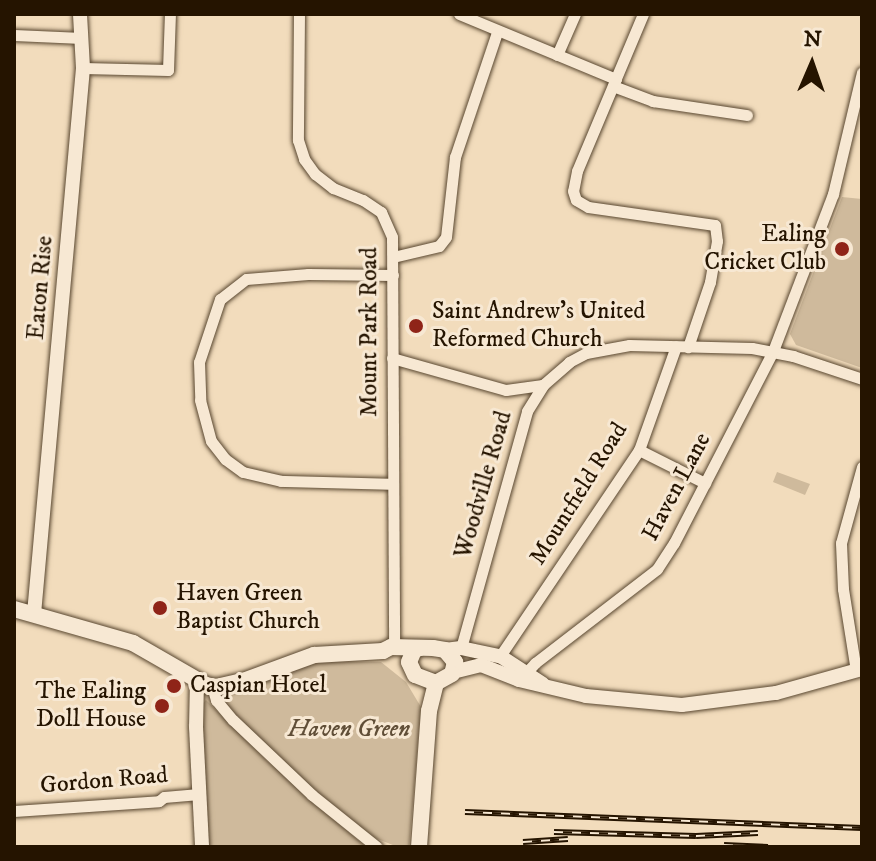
<!DOCTYPE html>
<html>
<head>
<meta charset="utf-8">
<style>
	body { margin:0 }
	#map { position:relative; width:876px; height:861px; overflow:hidden; background:#f2dcbc; font-family:"IM FELL DW Pica",serif }
	div>[style] { position:absolute }
	[style*='--x'] { left:calc(var(--x)*1px); top:calc(var(--y)*1px); width:calc(var(--w)*1px); rotate:calc(var(--a)*1deg) }
	.green>* { inset:0; background:#cfba9c }
	.roads { filter:drop-shadow(0 0 2px #58462f) drop-shadow(0 0 2px #58462f) }
	.minor>* { height:11px; margin:-5.5px; padding:0 5.5px; transform-origin:5.5px; border-radius:5.5px; background:#f7e8d3 }
	.tertiary>* { height:14px; margin:-7px; padding:0 7px; transform-origin:7px; border-radius:7px; background:#f7e8d3 }
	.secondary>* { height:16px; margin:-8px; padding:0 8px; transform-origin:8px; border-radius:8px; background:#f7e8d3 }
	.rail>* { height:6px; margin-top:-3px; transform-origin:0; background:repeating-linear-gradient(90deg,#f7e8d3 0 9px,#251400 0 18px); box-sizing:border-box; border-block:2px solid #251400 }
	.dots>* { width:22px; height:22px; translate:-50% -50%; box-sizing:border-box; border:4px solid #f7e8d3; border-radius:50% }
	span { translate:-50% -50%; white-space:nowrap; text-align:center; line-height:1.15; -webkit-text-stroke:6px #f7e8d3; paint-order:stroke }
	.poi-label { font-size:24px; color:#251400 }
	.right { translate:-100% -50%; text-align:right }
	.left { translate:0 -50%; text-align:left }
	.street-label { font-size:24px; color:#251400 }
	.park-label { font-size:24px; color:#604e37; font-style:italic }
	.frame { position:absolute; inset:0; border:16px solid #251400; pointer-events:none }
	.north { position:absolute; left:772px; top:24px; width:80px; height:80px; -webkit-text-stroke:6px #f7e8d3; paint-order:stroke; rotate:2deg; font-size:22px; font-weight:700; line-height:32px; text-align:center; color:#251400 }
	.north::after { content:''; display:block; margin:auto; width:28px; height:36px; background:#251400; clip-path:polygon(50% 0,100% 100%,50% 72%,0 100%) }
</style>
</head>
<body>
<div id="map">
	<div class="green">
		<i style="clip-path:polygon(842px 197px,862px 199px,862px 368px,796px 345px,790px 334px)"></i>
		<i style="clip-path:polygon(777px 472px,810px 484px,805px 495px,773px 482px)"></i>
		<i style="clip-path:polygon(322px 661px,381px 662px,406px 682px,421px 707px,409px 847px,398px 847px,370px 836px,271px 756px,223px 700px,230px 693px)"></i>
		<i style="clip-path:polygon(206px 700px,267px 761px,366px 847px,205px 847px,203px 703px)"></i>
	</div>
	<div class="roads">
		<div class="minor">
			<i style="--x:299;--y:14;--w:126;--a:90.5"></i>
			<i style="--x:298;--y:140;--w:20;--a:72"></i>
			<i style="--x:304;--y:159;--w:19;--a:54"></i>
			<i style="--x:315;--y:174;--w:23;--a:38"></i>
			<i style="--x:333;--y:188;--w:32;--a:22"></i>
			<i style="--x:363;--y:200;--w:22;--a:34"></i>
			<i style="--x:381;--y:212;--w:27;--a:66"></i>
			<i style="--x:392;--y:237;--w:410;--a:89.7"></i>
			<i style="--x:459;--y:14;--w:170;--a:22.5"></i>
			<i style="--x:643;--y:14;--w:170;--a:112.8"></i>
			<i style="--x:577;--y:171;--w:20;--a:101"></i>
			<i style="--x:573;--y:191;--w:9;--a:72"></i>
			<i style="--x:576;--y:200;--w:14;--a:30"></i>
			<i style="--x:588;--y:207;--w:128;--a:8.1"></i>
			<i style="--x:715;--y:225;--w:16;--a:83"></i>
			<i style="--x:717;--y:241;--w:42;--a:99.7"></i>
			<i style="--x:710;--y:282;--w:69;--a:108.7"></i>
			<i style="--x:14;--y:35;--w:68;--a:2.5"></i>
			<i style="--x:557;--y:55;--w:45;--a:-66.3"></i>
			<i style="--x:83;--y:68;--w:85;--a:1.3"></i>
			<i style="--x:168;--y:70;--w:56;--a:-88"></i>
			<i style="--x:613;--y:86;--w:43;--a:20.6"></i>
			<i style="--x:653;--y:101;--w:95;--a:8.5"></i>
			<i style="--x:393;--y:257;--w:47;--a:-13.4"></i>
			<i style="--x:439;--y:246;--w:11;--a:-52"></i>
			<i style="--x:446;--y:237;--w:81;--a:-83.6"></i>
			<i style="--x:455;--y:157;--w:132;--a:-71.4"></i>
			<i style="--x:393;--y:275;--w:85;--a:-179.3"></i>
			<i style="--x:308;--y:274;--w:62;--a:175.4"></i>
			<i style="--x:246;--y:279;--w:33;--a:142"></i>
			<i style="--x:220;--y:299;--w:66;--a:108.4"></i>
			<i style="--x:199;--y:362;--w:38;--a:88"></i>
			<i style="--x:200;--y:400;--w:42;--a:75"></i>
			<i style="--x:211;--y:441;--w:23;--a:52"></i>
			<i style="--x:225;--y:459;--w:22;--a:36"></i>
			<i style="--x:243;--y:472;--w:39;--a:13"></i>
			<i style="--x:281;--y:481;--w:112;--a:1.5"></i>
			<i style="--x:392;--y:358;--w:118;--a:15.7"></i>
			<i style="--x:506;--y:390;--w:37;--a:-8"></i>
			<i style="--x:639;--y:450;--w:74;--a:26.6"></i>
			<i style="--x:461;--y:648;--w:246;--a:-74.4"></i>
			<i style="--x:527;--y:411;--w:31;--a:-58"></i>
			<i style="--x:543;--y:385;--w:35;--a:-41"></i>
			<i style="--x:569;--y:362;--w:19;--a:-28"></i>
			<i style="--x:586;--y:353;--w:44;--a:-10.5"></i>
			<i style="--x:629;--y:345;--w:123;--a:1.4"></i>
			<i style="--x:752;--y:348;--w:42;--a:11"></i>
			<i style="--x:793;--y:356;--w:73;--a:18.4"></i>
			<i style="--x:500;--y:656;--w:249;--a:-56"></i>
			<i style="--x:639;--y:450;--w:110;--a:-70.4"></i>
			<i style="--x:856;--y:671;--w:83;--a:-99"></i>
			<i style="--x:843;--y:589;--w:46;--a:-92.5"></i>
			<i style="--x:841;--y:543;--w:79;--a:-74.6"></i>
			<i style="--x:521;--y:678;--w:21;--a:-47"></i>
			<i style="--x:535;--y:663;--w:154;--a:-37.6"></i>
			<i style="--x:657;--y:569;--w:31;--a:-57"></i>
			<i style="--x:674;--y:543;--w:216;--a:-62.7"></i>
			<i style="--x:773;--y:351;--w:168;--a:-69.1"></i>
			<i style="--x:833;--y:194;--w:125;--a:-76.6"></i>
			<i style="--x:212;--y:686;--w:15;--a:74"></i>
			<i style="--x:216;--y:700;--w:26;--a:50"></i>
			<i style="--x:233;--y:720;--w:109;--a:43.5"></i>
			<i style="--x:312;--y:795;--w:83;--a:38.7"></i>
			<i style="--x:14;--y:811;--w:145;--a:-3.9"></i>
			<i style="--x:159;--y:801;--w:6;--a:-39"></i>
			<i style="--x:164;--y:797;--w:35;--a:-5"></i>
		</div>
		<div class="tertiary">
			<i style="--x:34;--y:614;--w:548;--a:-84.87"></i>
			<i style="--x:83;--y:68;--w:54;--a:-93.2"></i>
			<i style="--x:445;--y:650;--w:16;--a:-7"></i>
			<i style="--x:461;--y:648;--w:40;--a:12"></i>
			<i style="--x:500;--y:656;--w:51;--a:33.1"></i>
			<i style="--x:453;--y:672;--w:29;--a:-14"></i>
			<i style="--x:481;--y:665;--w:41;--a:21.5"></i>
			<i style="--x:519;--y:680;--w:69;--a:13.4"></i>
			<i style="--x:586;--y:696;--w:96;--a:5.4"></i>
			<i style="--x:682;--y:705;--w:95;--a:-7.3"></i>
			<i style="--x:776;--y:693;--w:89;--a:-15.6"></i>
			<i style="--x:197;--y:680;--w:47;--a:91.2"></i>
			<i style="--x:196;--y:727;--w:120;--a:87.1"></i>
		</div>
		<div class="secondary">
			<i style="--x:14;--y:609;--w:124;--a:15.9"></i>
			<i style="--x:133;--y:643;--w:84;--a:29.9"></i>
			<i style="--x:206;--y:685;--w:10;--a:11"></i>
			<i style="--x:216;--y:687;--w:28;--a:-13"></i>
			<i style="--x:243;--y:681;--w:76;--a:-20.1"></i>
			<i style="--x:314;--y:655;--w:69;--a:-3.3"></i>
			<i style="--x:383;--y:651;--w:9;--a:-27"></i>
			<i style="--x:391;--y:647;--w:42;--a:1.4"></i>
			<i style="--x:433;--y:648;--w:12;--a:9"></i>
			<i style="--x:445;--y:650;--w:16;--a:50"></i>
			<i style="--x:455;--y:662;--w:12;--a:104"></i>
			<i style="--x:452;--y:674;--w:18;--a:151"></i>
			<i style="--x:436;--y:683;--w:22;--a:-159"></i>
			<i style="--x:415;--y:675;--w:14;--a:-115"></i>
			<i style="--x:409;--y:662;--w:13;--a:-67"></i>
			<i style="--x:414;--y:650;--w:6;--a:-18"></i>
			<i style="--x:419;--y:847;--w:136;--a:-85.8"></i>
			<i style="--x:429;--y:711;--w:29;--a:-76"></i>
		</div>
	</div>
	<div class="rail">
		<i style="--x:465;--y:812;--w:397;--a:2.3"></i>
		<i style="--x:554;--y:832;--w:142;--a:1.6"></i>
		<i style="--x:696;--y:836;--w:62;--a:-2.8"></i>
		<i style="--x:523;--y:842;--w:45;--a:-3.8"></i>
		<i style="--x:724;--y:845;--w:44;--a:2.6"></i>
	</div>
	<div class="dots">
		<i style="left:842px;top:249px;background:#8f2418"></i>
		<i style="left:416px;top:326px;background:#8f2418"></i>
		<i style="left:160px;top:608px;background:#8f2418"></i>
		<i style="left:174px;top:686px;background:#8f2418"></i>
		<i style="left:162px;top:706px;background:#8f2418"></i>
	</div>
	<div class="poi-label">
		<span class="right" style="left:826px;top:249px">Ealing<br>Cricket Club</span>
		<span class="left" style="left:432px;top:326px">Saint Andrew's United<br>Reformed Church</span>
		<span class="left" style="left:176px;top:608px">Haven Green<br>Baptist Church</span>
		<span class="left" style="left:190px;top:686px">Caspian Hotel</span>
		<span class="right" style="left:146px;top:706px">The Ealing<br>Doll House</span>
	</div>
	<div class="street-label">
		<span style="left:41px;top:288px;rotate:-85deg">Eaton Rise</span>
		<span style="left:370px;top:332px;rotate:-90deg">Mount Park Road</span>
		<span style="left:484px;top:485px;rotate:-74deg">Woodville Road</span>
		<span style="left:677px;top:487px;rotate:-62deg">Haven Lane</span>
		<span style="left:579px;top:494px;rotate:-58deg">Mountfield Road</span>
		<span style="left:104px;top:781px;rotate:-5deg">Gordon Road</span>
	</div>
	<div class="park-label">
		<span style="left:349px;top:730px">Haven Green</span>
	</div>
	<div class="frame"></div>
	<div class="north">N</div>
</div>
</body>
</html>
